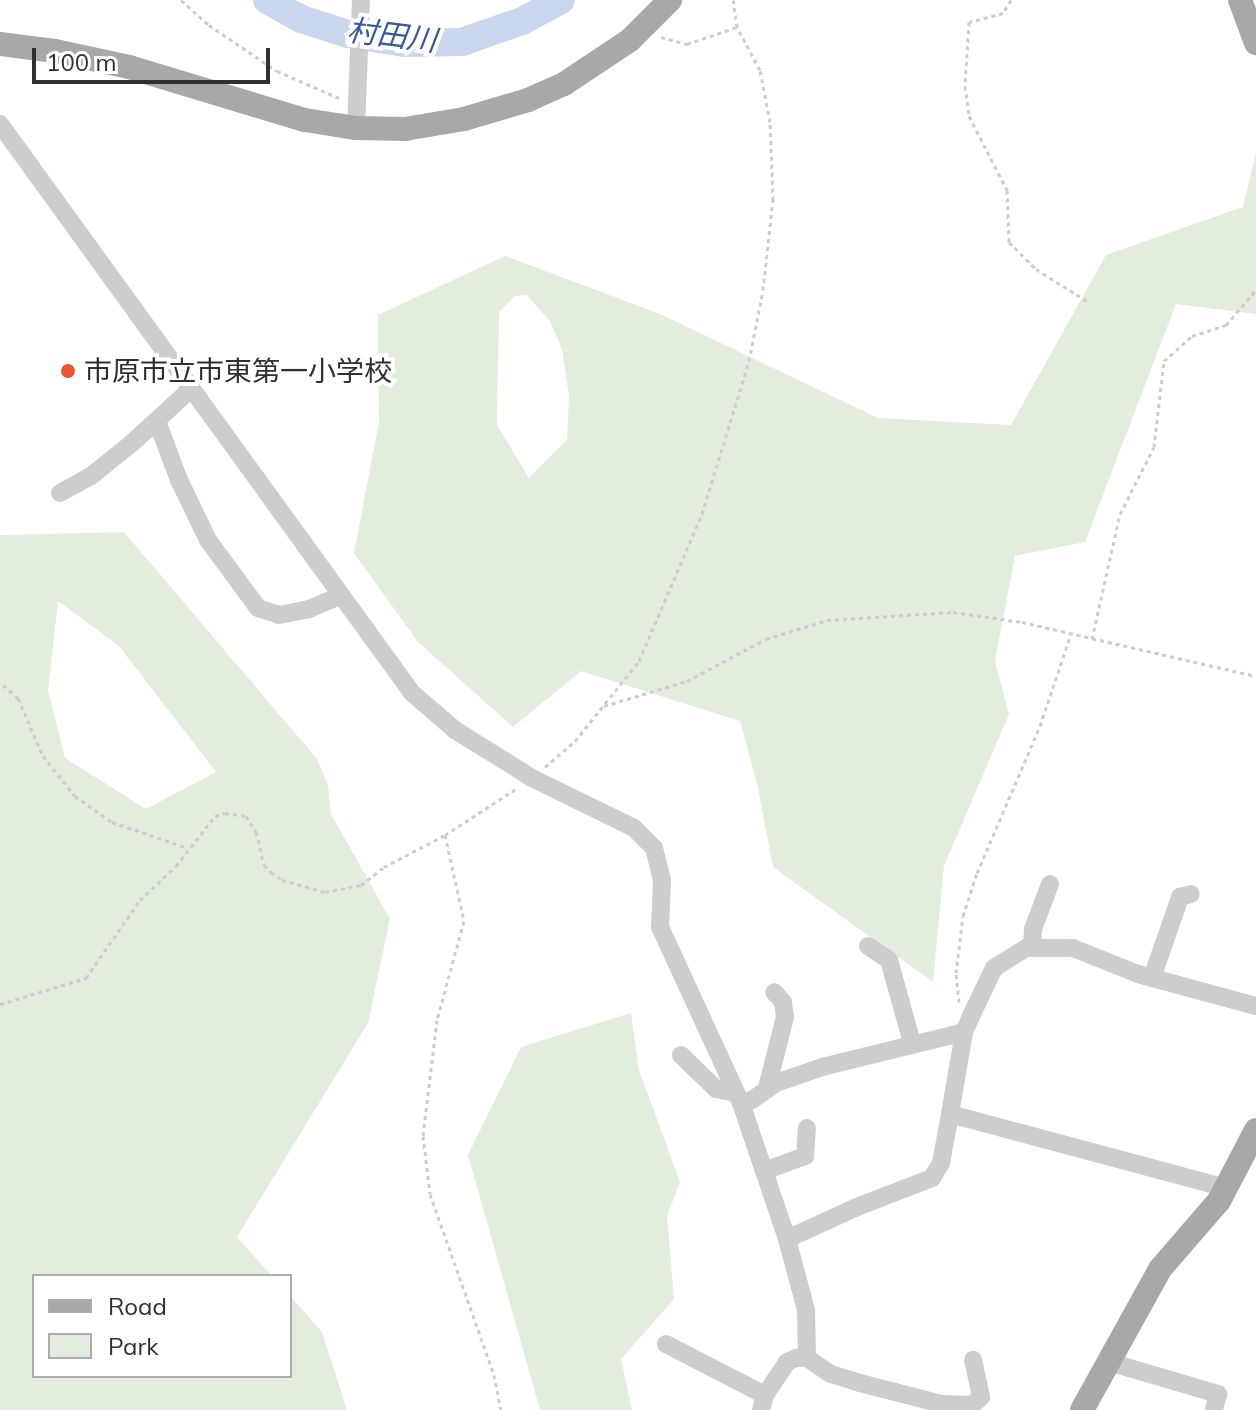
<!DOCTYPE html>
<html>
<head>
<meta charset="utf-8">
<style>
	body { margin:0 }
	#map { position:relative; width:1256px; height:1410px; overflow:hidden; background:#fff; font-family:Mulish,"Noto Sans JP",sans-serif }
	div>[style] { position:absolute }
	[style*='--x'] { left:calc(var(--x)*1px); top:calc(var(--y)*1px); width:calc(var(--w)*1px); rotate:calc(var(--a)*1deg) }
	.green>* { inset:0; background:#e2edde }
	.river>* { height:28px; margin:-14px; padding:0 14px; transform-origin:14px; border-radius:14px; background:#cad6ee }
	.path>* { height:3px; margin-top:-1.5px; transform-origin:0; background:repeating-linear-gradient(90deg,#cdcdcd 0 4px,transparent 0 8px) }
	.minor>* { height:18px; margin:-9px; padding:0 9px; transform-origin:9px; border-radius:9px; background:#cdcdcd }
	.major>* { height:24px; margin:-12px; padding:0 12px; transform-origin:12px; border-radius:12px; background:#a8a8a8 }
	.dots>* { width:22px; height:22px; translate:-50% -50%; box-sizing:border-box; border:4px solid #fff; border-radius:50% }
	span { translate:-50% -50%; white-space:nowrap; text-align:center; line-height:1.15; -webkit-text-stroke:8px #fff; paint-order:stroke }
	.poi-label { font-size:28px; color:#303030 }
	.left { translate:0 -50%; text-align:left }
	.water-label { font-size:30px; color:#3b5996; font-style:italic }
	.legend { position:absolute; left:32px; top:1274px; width:260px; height:104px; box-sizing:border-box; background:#fff; border:2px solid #acacac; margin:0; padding:10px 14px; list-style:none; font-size:24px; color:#303030 }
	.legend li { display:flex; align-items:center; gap:16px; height:40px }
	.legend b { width:40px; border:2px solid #acacac }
	.scale { position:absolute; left:32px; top:48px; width:238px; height:36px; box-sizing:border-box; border:4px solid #303030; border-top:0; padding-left:10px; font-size:24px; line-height:28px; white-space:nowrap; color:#303030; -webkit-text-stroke:6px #fff; paint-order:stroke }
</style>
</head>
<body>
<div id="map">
	<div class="green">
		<i style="clip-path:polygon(evenodd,1256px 153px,1256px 314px,1176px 304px,1085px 542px,1015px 556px,995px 661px,1009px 714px,944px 866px,933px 982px,773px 867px,757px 783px,740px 721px,581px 671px,513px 727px,418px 642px,354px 553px,379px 422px,378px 315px,505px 256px,660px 314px,878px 418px,1011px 425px,1106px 255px,1243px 207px,1256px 153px,527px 295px,550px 321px,562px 349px,569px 396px,567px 440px,529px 478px,497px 425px,499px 312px,515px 296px,527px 295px)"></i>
		<i style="clip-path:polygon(evenodd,124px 532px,317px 759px,328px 785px,331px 814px,390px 919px,368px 1023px,237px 1237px,272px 1276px,34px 1276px,34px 1376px,290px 1376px,290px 1296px,322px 1332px,347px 1410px,0 1410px,0 535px,124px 532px,58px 601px,119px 646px,216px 772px,146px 809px,65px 758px,48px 691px,58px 601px)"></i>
		<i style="clip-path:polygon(631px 1013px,639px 1070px,680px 1182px,667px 1216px,674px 1299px,621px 1359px,632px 1410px,540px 1410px,468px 1155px,521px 1047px)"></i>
	</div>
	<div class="river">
		<i style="--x:267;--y:0;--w:39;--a:29"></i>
		<i style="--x:301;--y:19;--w:49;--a:17.7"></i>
		<i style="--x:348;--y:34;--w:57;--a:9.1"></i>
		<i style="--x:404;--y:43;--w:58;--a:-1"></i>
		<i style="--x:462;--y:42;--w:64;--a:-19.3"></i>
		<i style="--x:522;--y:21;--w:44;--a:-28.3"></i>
	</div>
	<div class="path">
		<i style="--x:181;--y:0;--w:38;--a:42"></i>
		<i style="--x:209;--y:25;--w:82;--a:34.1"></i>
		<i style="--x:277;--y:71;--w:68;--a:23.5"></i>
		<i style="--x:1011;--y:0;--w:15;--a:122"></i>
		<i style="--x:1003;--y:13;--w:35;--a:165"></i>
		<i style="--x:969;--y:22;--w:64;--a:93.6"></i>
		<i style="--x:965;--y:86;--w:30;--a:82"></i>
		<i style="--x:969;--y:116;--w:83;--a:62.8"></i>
		<i style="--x:1007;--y:190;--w:52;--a:87.8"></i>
		<i style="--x:1009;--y:242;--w:38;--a:45"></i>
		<i style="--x:1036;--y:269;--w:64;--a:32.2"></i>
		<i style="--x:661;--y:37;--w:27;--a:15"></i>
		<i style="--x:687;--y:44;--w:53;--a:-18.8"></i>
		<i style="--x:1092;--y:639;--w:128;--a:-77.4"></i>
		<i style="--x:1120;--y:514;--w:75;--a:-63.1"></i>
		<i style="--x:1154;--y:447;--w:87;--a:-83.4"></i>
		<i style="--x:1164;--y:361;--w:38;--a:-42"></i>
		<i style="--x:1192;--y:336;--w:36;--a:-18"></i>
		<i style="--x:1226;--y:325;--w:46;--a:-49.4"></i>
		<i style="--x:3;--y:685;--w:20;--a:41"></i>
		<i style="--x:18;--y:698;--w:63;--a:66.7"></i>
		<i style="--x:43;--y:756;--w:51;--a:51.3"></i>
		<i style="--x:75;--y:796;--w:45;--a:35.1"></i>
		<i style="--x:112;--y:822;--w:80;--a:18.9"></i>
		<i style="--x:604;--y:706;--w:87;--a:-16.8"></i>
		<i style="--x:687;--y:681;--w:89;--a:-28"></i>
		<i style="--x:766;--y:639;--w:64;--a:-17.3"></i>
		<i style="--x:827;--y:620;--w:126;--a:-3.6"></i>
		<i style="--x:953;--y:612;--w:70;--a:8.2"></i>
		<i style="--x:1022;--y:622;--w:240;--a:13"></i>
		<i style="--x:545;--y:767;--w:40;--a:-41"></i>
		<i style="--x:575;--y:741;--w:102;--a:-51.3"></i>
		<i style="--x:639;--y:661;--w:160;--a:-66.8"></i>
		<i style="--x:702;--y:514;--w:160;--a:-72.9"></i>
		<i style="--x:749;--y:361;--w:72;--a:-78.8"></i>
		<i style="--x:763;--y:290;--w:91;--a:-83.7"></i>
		<i style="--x:773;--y:200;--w:78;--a:-92.2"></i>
		<i style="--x:770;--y:122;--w:53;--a:-100.9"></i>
		<i style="--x:760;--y:70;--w:49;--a:-118.1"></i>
		<i style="--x:737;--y:27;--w:27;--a:-98"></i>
		<i style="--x:445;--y:835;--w:88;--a:77.5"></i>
		<i style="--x:464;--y:921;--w:103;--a:105.3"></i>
		<i style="--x:437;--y:1020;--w:117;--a:96.9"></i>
		<i style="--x:423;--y:1136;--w:58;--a:83.1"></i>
		<i style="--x:430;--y:1194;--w:192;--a:70.5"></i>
		<i style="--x:494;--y:1375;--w:36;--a:79"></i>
		<i style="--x:959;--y:1002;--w:29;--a:-96"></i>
		<i style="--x:956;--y:973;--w:57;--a:-83"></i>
		<i style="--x:963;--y:916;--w:45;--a:-72"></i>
		<i style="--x:977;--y:873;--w:160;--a:-66.8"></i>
		<i style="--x:1040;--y:726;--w:97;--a:-71.4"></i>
		<i style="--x:0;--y:1004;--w:90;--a:-16.8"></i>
		<i style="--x:86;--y:978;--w:95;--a:-55.3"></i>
		<i style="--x:140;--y:900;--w:50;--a:-43.4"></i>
		<i style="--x:176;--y:866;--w:63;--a:-52"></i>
		<i style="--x:215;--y:816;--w:10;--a:-17"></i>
		<i style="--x:225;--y:813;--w:21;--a:8"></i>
		<i style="--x:246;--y:816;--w:19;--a:58"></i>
		<i style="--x:256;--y:832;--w:34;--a:76"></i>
		<i style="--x:264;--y:865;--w:10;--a:45"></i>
		<i style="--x:271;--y:872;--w:14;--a:36"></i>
		<i style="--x:282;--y:880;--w:45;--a:15.6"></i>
		<i style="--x:325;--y:892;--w:37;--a:-11"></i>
		<i style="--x:361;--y:885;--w:29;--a:-38"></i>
		<i style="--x:384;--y:867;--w:69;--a:-27.7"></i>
		<i style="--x:445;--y:835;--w:86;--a:-33.1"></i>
	</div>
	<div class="minor">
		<i style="--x:0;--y:124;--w:702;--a:54.09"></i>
		<i style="--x:412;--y:693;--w:57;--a:40.7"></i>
		<i style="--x:455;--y:730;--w:91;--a:31.9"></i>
		<i style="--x:532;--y:778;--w:114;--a:26.1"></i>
		<i style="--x:634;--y:828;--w:28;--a:45"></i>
		<i style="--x:654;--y:848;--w:33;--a:76"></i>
		<i style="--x:662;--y:880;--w:47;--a:92.4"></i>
		<i style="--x:660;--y:927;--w:194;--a:65.3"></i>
		<i style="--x:741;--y:1103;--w:144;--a:71.3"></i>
		<i style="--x:787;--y:1239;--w:73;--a:75"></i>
		<i style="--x:806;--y:1310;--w:48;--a:88.8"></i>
		<i style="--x:356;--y:128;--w:128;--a:-87.8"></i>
		<i style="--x:157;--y:421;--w:63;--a:69.6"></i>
		<i style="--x:179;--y:480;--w:67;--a:64.2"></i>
		<i style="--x:208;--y:540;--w:84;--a:53.7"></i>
		<i style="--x:258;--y:608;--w:22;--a:18"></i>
		<i style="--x:279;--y:615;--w:31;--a:-11"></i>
		<i style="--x:309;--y:609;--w:34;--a:-23"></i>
		<i style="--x:60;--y:493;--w:35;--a:-29"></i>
		<i style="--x:91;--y:476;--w:53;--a:-38.8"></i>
		<i style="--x:132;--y:443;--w:80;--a:-42.5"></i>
		<i style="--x:868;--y:946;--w:25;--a:34"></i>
		<i style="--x:889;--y:960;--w:86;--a:74.5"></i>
		<i style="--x:1032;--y:947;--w:18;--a:-87"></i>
		<i style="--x:1033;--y:929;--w:48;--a:-69.3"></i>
		<i style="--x:1152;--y:978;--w:86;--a:-70.9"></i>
		<i style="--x:1180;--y:897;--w:11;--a:-15"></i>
		<i style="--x:681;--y:1055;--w:49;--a:44.2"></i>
		<i style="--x:716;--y:1089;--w:20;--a:11"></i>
		<i style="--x:767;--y:1088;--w:73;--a:-75.8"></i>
		<i style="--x:785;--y:1017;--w:15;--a:-98"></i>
		<i style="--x:783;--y:1002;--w:13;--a:-132"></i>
		<i style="--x:741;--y:1103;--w:11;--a:-15"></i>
		<i style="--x:752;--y:1100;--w:29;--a:-35"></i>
		<i style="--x:776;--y:1083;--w:49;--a:-19.2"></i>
		<i style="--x:822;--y:1067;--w:146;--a:-13.8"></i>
		<i style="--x:950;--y:1114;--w:83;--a:-80.3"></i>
		<i style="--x:964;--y:1032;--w:20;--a:-66"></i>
		<i style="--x:972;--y:1014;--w:51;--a:-64.4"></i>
		<i style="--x:994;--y:968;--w:38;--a:-32"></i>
		<i style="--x:1026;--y:948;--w:47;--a:0"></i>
		<i style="--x:1073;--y:948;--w:70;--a:21.8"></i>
		<i style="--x:1138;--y:974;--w:122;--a:15.2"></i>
		<i style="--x:764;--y:1171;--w:44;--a:-20.1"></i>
		<i style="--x:805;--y:1156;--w:28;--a:-86"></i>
		<i style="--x:787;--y:1239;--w:77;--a:-24.6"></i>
		<i style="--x:857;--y:1207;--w:80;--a:-21.1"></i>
		<i style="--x:932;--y:1178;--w:17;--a:-59"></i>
		<i style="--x:941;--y:1163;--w:50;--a:-79.6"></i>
		<i style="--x:950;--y:1114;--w:287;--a:15"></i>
		<i style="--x:666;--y:1344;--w:111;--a:27.3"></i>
		<i style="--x:1109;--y:1362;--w:114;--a:16.4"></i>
		<i style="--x:1218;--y:1394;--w:16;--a:104"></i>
		<i style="--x:761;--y:1410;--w:16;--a:-75"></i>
		<i style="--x:765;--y:1395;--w:40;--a:-56"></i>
		<i style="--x:787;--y:1362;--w:10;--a:-24"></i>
		<i style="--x:796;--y:1358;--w:11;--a:0"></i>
		<i style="--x:807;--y:1358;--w:29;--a:34"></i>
		<i style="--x:831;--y:1374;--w:30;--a:17"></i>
		<i style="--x:860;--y:1383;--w:85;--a:14.4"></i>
		<i style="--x:942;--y:1404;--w:30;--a:2"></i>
		<i style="--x:972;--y:1405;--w:12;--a:-42"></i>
		<i style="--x:981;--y:1397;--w:38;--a:-102"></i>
	</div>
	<div class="major">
		<i style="--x:1240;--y:0;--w:46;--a:69.6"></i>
		<i style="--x:0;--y:44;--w:55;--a:7.3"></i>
		<i style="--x:55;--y:51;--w:76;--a:12.2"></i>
		<i style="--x:129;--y:67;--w:184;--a:16.8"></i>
		<i style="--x:305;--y:120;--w:52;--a:8.9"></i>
		<i style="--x:356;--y:128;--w:49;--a:1.2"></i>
		<i style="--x:405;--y:129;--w:60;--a:-9.6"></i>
		<i style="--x:464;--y:119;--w:67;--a:-16.5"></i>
		<i style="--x:528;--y:100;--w:39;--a:-24"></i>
		<i style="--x:564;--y:84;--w:79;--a:-33.7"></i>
		<i style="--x:630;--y:40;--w:57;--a:-45"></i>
		<i style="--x:1082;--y:1410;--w:161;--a:-61"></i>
		<i style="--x:1160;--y:1269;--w:90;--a:-49.1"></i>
		<i style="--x:1219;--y:1201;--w:80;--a:-62.5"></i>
	</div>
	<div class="dots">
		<i style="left:68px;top:371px;background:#ea562f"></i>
	</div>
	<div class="poi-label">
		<span class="left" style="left:84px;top:371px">市原市立市東第一小学校</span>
	</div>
	<div class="water-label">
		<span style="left:392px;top:35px;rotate:7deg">村田川</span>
	</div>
	<ul class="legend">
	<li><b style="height:10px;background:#a8a8a8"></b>Road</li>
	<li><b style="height:22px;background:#e2edde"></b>Park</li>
	</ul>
	<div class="scale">100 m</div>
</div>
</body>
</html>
